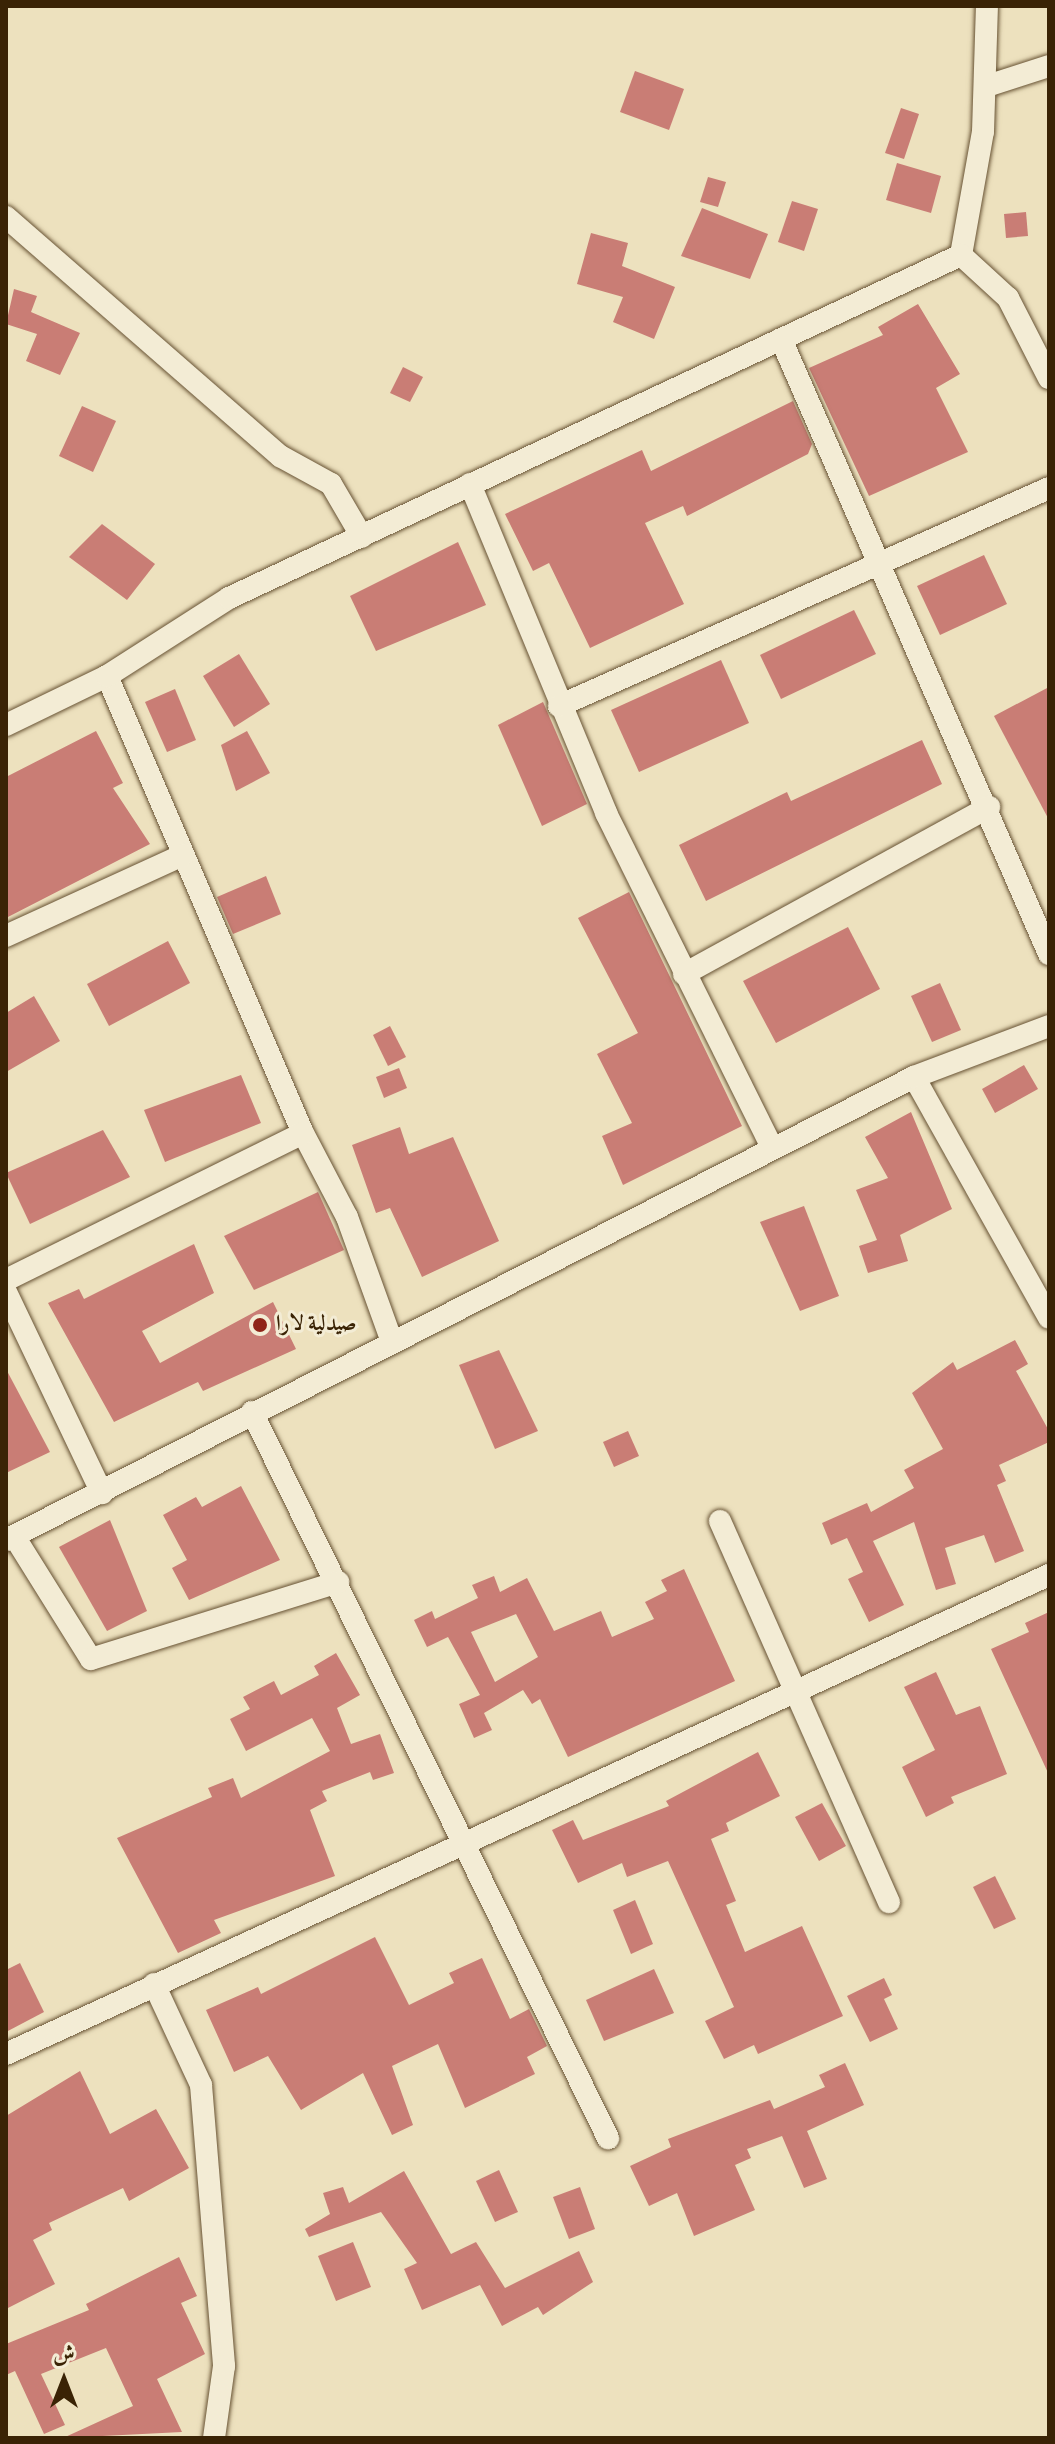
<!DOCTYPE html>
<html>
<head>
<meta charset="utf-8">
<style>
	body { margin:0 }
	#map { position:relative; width:1055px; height:2444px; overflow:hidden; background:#ede1be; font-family:Vollkorn,Amiri,serif }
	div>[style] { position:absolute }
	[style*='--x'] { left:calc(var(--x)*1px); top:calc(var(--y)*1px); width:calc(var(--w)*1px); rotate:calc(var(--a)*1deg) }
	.building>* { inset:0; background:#c97d75 }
	.roads { filter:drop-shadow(0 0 2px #675233) drop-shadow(0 0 2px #675233) }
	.minor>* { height:22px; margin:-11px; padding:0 11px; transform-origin:11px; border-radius:11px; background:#f3ecd5 }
	.dots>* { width:22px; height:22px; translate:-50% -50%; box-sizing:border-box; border:4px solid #f3ecd5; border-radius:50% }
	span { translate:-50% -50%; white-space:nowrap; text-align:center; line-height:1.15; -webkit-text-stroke:6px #f3ecd5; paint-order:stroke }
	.poi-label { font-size:22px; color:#3a2305; font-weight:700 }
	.left { translate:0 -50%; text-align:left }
	.frame { position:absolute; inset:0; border:8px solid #3a2305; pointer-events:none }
	.north { position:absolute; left:24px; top:2340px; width:80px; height:80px; -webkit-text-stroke:6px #f3ecd5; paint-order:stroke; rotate:0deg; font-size:22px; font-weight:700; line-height:32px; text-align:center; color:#3a2305 }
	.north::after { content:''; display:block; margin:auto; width:28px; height:36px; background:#3a2305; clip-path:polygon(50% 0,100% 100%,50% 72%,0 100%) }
</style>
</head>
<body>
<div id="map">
	<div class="building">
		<i style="clip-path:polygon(635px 71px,684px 89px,669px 130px,620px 112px)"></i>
		<i style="clip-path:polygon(901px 108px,919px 114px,904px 159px,885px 153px)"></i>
		<i style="clip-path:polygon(897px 163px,941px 176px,931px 213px,886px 200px)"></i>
		<i style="clip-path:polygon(708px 177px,726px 182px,718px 207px,700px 202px)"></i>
		<i style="clip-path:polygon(792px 201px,818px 209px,804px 251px,778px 242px)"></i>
		<i style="clip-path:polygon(702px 208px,768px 234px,750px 279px,681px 256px)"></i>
		<i style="clip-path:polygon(1026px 212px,1028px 236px,1006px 238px,1004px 214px)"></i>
		<i style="clip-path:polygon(591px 233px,628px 243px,622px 266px,675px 287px,654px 339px,613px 322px,623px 297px,577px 284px)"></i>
		<i style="clip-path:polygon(14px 289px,37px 296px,31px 312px,80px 333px,60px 375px,26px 361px,37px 334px,6px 324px)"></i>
		<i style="clip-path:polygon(918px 304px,960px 374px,936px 388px,968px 452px,869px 496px,809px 368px,883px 335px,878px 327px)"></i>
		<i style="clip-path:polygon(403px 367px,423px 377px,410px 402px,390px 393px)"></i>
		<i style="clip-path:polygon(793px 401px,812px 444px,808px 454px,687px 516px,683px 506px,645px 523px,684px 604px,590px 648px,549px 563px,533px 571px,505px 514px,642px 450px,651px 471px)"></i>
		<i style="clip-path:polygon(82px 406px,116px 421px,93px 472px,59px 456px)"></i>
		<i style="clip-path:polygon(102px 524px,155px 564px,127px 600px,69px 557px)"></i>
		<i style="clip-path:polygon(458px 542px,486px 605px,376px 651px,350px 596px)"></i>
		<i style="clip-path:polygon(984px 555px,1007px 604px,940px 635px,917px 586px)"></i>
		<i style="clip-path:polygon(854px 610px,876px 654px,781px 699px,760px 655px)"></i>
		<i style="clip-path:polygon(239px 654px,270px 704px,234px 727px,203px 676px)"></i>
		<i style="clip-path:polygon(721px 660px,749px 723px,639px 772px,611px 710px)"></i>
		<i style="clip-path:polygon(1049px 687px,1049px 820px,994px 716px)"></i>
		<i style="clip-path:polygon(175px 689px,196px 740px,167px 752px,145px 702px)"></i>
		<i style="clip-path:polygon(543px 702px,587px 804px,542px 826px,498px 725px)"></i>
		<i style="clip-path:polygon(96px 731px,123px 783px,113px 788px,150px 844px,6px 918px,6px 777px)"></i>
		<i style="clip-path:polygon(247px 731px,270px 773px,236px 791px,221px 745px)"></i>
		<i style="clip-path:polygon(922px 740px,942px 784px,706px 901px,679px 845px,787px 792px,791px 801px)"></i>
		<i style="clip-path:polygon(266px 876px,281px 914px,233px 934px,217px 897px)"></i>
		<i style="clip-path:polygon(629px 892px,742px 1126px,623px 1185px,602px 1136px,632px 1123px,597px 1054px,638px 1033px,578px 918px)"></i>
		<i style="clip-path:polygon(848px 927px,880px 989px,776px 1043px,743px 981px)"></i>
		<i style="clip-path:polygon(168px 941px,190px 983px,109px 1026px,87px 984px)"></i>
		<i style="clip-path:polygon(940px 983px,961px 1030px,932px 1042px,911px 996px)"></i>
		<i style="clip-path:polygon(34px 996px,60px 1041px,6px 1072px,6px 1013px)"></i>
		<i style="clip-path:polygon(390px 1026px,406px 1057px,388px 1066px,373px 1035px)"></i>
		<i style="clip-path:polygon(1024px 1065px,1038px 1089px,995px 1113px,982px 1089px)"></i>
		<i style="clip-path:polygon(399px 1068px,407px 1088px,384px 1098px,376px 1077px)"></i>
		<i style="clip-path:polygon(241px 1075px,261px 1123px,165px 1162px,144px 1110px)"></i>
		<i style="clip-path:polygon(911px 1112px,952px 1209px,900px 1235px,908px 1261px,868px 1273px,859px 1246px,877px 1240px,856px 1190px,888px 1178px,865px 1137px)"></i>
		<i style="clip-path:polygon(400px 1127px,409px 1154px,453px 1137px,499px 1241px,422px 1277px,390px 1208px,376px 1213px,352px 1145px)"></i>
		<i style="clip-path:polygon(103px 1130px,130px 1177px,30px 1224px,6px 1173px)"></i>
		<i style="clip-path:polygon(318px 1192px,344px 1250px,254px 1290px,224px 1236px)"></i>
		<i style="clip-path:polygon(804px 1206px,839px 1296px,800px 1311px,760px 1222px)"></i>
		<i style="clip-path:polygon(194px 1244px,214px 1293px,142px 1331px,160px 1363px,273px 1302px,296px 1349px,203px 1391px,198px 1382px,114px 1422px,48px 1303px,79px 1289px,84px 1299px)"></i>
		<i style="clip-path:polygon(1015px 1340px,1028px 1364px,1016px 1371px,1049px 1431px,1049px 1442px,999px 1465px,1006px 1481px,997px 1485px,1024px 1551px,995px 1563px,984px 1535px,945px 1548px,956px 1584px,936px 1590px,914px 1522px,873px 1541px,904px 1605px,869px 1622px,848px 1579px,863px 1572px,847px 1538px,831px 1545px,822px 1523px,867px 1503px,871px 1512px,914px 1488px,904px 1470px,943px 1449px,912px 1393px,953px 1362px,957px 1370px)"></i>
		<i style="clip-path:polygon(499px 1350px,538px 1431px,495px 1449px,459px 1365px)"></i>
		<i style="clip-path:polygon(6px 1369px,50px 1452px,6px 1473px)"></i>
		<i style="clip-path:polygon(628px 1431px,639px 1456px,614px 1467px,603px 1442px)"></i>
		<i style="clip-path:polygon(241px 1486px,280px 1560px,189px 1600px,172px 1568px,187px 1560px,163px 1515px,196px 1497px,202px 1507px)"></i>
		<i style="clip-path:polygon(110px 1520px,147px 1611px,107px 1631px,59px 1547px)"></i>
		<i style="clip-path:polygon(evenodd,684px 1569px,735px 1681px,568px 1757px,540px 1699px,532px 1704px,523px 1690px,484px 1713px,492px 1730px,474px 1738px,459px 1704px,480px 1695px,448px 1637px,427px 1647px,414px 1620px,432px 1611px,435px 1619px,478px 1598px,472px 1585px,494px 1576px,500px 1592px,527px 1578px,554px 1631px,601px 1611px,612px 1637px,654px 1619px,645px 1602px,667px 1591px,661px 1580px,684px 1569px,516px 1614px,538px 1657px,495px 1682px,471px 1632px,516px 1614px)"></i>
		<i style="clip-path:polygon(1049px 1612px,1049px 1775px,991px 1649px,1029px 1632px,1025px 1623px)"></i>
		<i style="clip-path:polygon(336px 1653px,360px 1695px,337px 1708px,351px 1744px,380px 1734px,394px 1773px,373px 1780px,370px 1772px,322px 1791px,327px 1801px,310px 1810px,335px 1876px,214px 1920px,221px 1933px,178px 1953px,117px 1838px,212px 1797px,208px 1788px,233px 1778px,241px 1798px,330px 1751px,312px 1718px,246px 1751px,230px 1719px,250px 1709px,243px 1697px,274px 1681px,281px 1695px,319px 1675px,314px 1666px)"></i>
		<i style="clip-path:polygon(936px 1672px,956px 1715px,980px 1706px,1007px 1774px,951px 1797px,954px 1803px,926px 1817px,902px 1767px,935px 1750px,904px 1687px)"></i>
		<i style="clip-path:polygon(758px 1752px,780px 1796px,726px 1823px,729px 1831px,711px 1839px,736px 1901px,726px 1905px,745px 1952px,802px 1926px,843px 2016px,758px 2054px,754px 2045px,724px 2059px,705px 2021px,734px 2007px,668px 1861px,627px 1877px,622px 1863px,578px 1883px,552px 1830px,573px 1820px,583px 1840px,669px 1806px,666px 1801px)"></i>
		<i style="clip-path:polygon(822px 1803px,846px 1846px,819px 1861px,795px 1817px)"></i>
		<i style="clip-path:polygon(995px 1876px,1016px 1919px,994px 1929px,973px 1887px)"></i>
		<i style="clip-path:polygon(635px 1900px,653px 1944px,631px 1954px,613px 1910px)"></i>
		<i style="clip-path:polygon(375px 1937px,409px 2005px,454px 1983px,449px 1973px,482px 1958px,510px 2019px,529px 2009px,547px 2046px,527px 2057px,535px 2074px,465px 2108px,438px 2044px,392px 2066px,413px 2125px,392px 2135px,363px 2073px,301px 2110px,268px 2056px,234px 2072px,206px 2010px,258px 1987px,261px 1994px)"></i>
		<i style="clip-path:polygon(20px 1963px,44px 2012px,6px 2032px,6px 1970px)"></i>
		<i style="clip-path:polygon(654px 1969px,674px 2013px,604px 2041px,586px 2000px)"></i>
		<i style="clip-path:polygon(884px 1978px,892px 1995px,884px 1999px,898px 2029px,870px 2042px,847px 1996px)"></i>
		<i style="clip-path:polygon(845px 2063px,864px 2105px,807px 2131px,827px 2179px,804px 2188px,782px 2136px,747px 2149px,751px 2158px,735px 2165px,755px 2210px,694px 2236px,677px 2193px,649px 2206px,630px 2166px,671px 2147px,668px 2139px,770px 2100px,774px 2109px,825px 2087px,819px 2075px)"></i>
		<i style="clip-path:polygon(80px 2071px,110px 2134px,156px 2109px,189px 2168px,129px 2201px,123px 2188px,49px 2223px,52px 2230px,33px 2240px,55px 2284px,6px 2309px,6px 2116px)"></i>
		<i style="clip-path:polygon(499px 2170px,518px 2212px,495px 2222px,476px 2181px)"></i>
		<i style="clip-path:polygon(404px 2171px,451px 2254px,476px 2242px,505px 2288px,579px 2251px,593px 2282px,543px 2315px,538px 2307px,502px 2326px,480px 2285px,422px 2310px,404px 2269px,417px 2263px,381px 2212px,309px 2237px,305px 2229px,330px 2214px,323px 2193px,343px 2187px,349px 2203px)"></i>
		<i style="clip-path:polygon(580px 2187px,595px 2229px,569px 2239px,553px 2197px)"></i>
		<i style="clip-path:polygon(353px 2242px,371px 2287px,336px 2301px,318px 2256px)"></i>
		<i style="clip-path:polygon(179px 2257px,197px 2296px,181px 2303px,205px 2354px,157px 2379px,182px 2432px,63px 2438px,133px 2406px,106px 2348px,41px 2374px,65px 2425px,44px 2434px,15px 2371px,6px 2375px,6px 2344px,89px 2310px,86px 2304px)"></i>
	</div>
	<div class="roads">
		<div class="minor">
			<i style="--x:987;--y:86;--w:65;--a:-17.9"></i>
			<i style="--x:6;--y:217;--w:364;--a:41.1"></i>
			<i style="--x:280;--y:456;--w:58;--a:28.8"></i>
			<i style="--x:331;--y:484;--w:61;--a:59.7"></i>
			<i style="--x:961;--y:255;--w:125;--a:-79.9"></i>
			<i style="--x:983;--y:132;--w:126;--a:-88.2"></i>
			<i style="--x:781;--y:339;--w:671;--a:66.45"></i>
			<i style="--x:470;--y:484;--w:356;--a:67.5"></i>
			<i style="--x:606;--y:813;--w:374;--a:63.6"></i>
			<i style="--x:107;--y:676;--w:497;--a:66.8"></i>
			<i style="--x:303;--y:1133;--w:95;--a:62.4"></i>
			<i style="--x:347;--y:1217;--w:130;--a:70.2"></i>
			<i style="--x:559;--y:706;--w:536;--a:-23.98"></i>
			<i style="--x:6;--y:725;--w:112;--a:-25.9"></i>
			<i style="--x:107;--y:676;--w:145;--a:-32.6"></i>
			<i style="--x:229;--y:598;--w:808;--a:-25.11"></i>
			<i style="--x:961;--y:255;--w:64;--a:42.5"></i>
			<i style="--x:1008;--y:298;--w:90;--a:62.9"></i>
			<i style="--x:6;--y:936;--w:195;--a:-24.6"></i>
			<i style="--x:684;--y:974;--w:348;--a:-28.7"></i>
			<i style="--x:914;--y:1077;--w:276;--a:60.7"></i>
			<i style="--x:6;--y:1280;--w:331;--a:-26.3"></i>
			<i style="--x:6;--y:1292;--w:223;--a:64.5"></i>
			<i style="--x:252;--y:1412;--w:809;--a:63.88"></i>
			<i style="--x:720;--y:1521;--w:417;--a:66.1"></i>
			<i style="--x:14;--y:1536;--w:145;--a:58"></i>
			<i style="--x:91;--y:1659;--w:259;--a:-17.3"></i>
			<i style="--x:6;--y:1540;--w:1019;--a:-27.02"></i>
			<i style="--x:914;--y:1077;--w:144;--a:-20.7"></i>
			<i style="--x:154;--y:1984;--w:111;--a:65"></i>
			<i style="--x:201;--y:2085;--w:282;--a:85.3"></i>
			<i style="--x:224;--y:2366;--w:73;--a:97.9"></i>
			<i style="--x:6;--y:2054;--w:1148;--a:-24.67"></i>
		</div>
	</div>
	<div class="dots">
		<i style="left:260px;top:1325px;background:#8f2418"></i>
	</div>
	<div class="poi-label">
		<span class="left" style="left:276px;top:1325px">صيدلية لارا</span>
	</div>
	<div class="frame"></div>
	<div class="north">ش</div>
</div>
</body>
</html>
